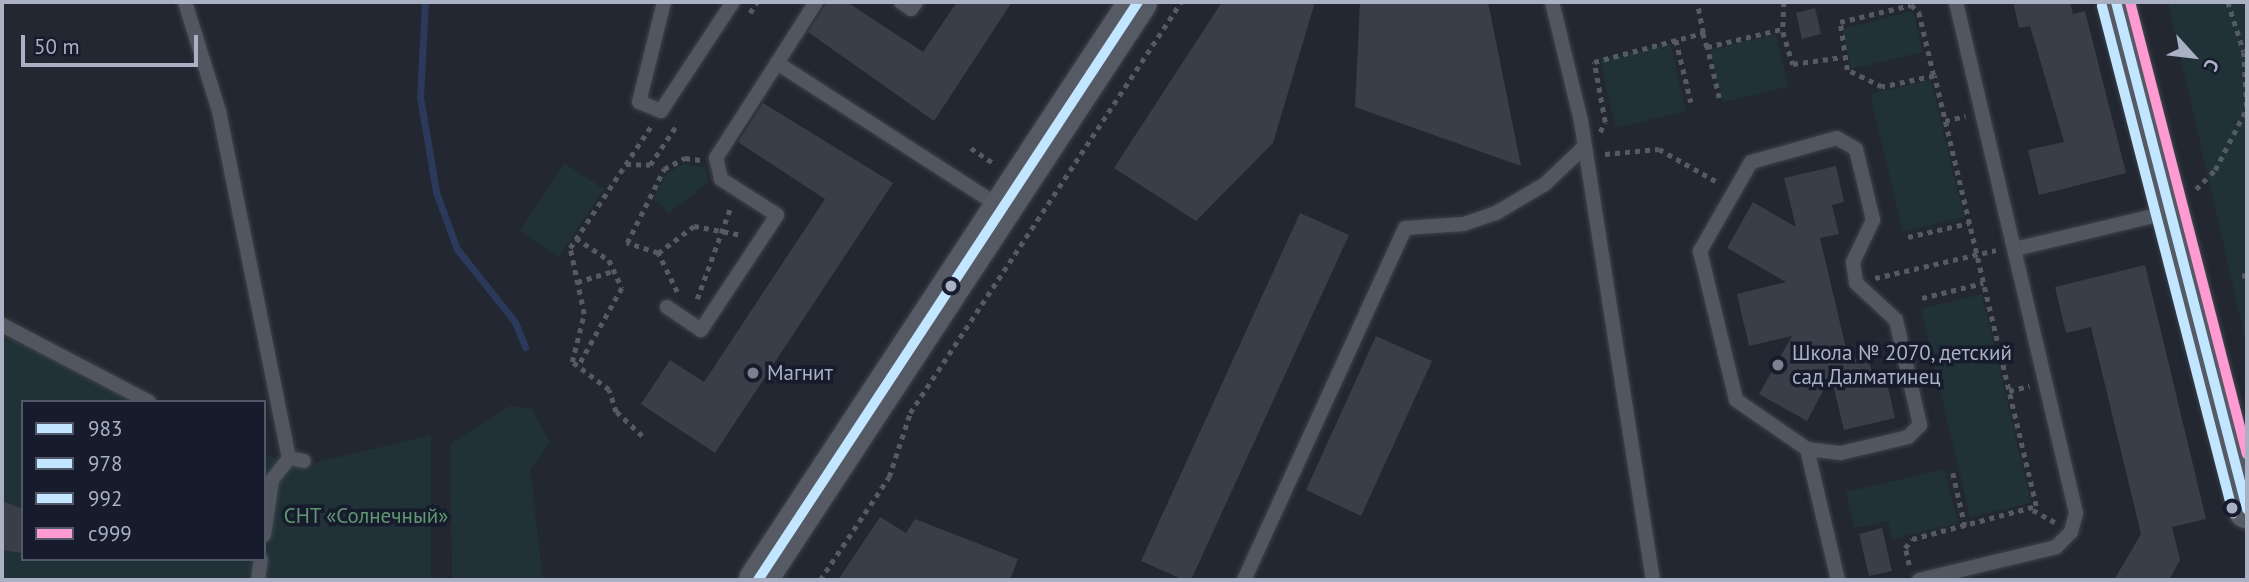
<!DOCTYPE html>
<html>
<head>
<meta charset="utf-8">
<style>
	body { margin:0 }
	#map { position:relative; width:2249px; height:582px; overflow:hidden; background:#232731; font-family:"PT Sans",sans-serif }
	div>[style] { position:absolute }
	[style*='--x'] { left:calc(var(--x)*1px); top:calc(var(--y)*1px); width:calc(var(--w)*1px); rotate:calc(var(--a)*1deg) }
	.green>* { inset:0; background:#203137 }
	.stream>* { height:7px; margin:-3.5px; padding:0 3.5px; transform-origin:3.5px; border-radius:3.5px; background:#2b395a }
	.building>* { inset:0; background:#3a3e48 }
	.path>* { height:4.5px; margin-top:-2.25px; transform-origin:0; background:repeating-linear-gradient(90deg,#555a63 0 5px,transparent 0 10px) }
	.roads { filter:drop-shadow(0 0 2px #3f424a) drop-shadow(0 0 2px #3f424a) }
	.lane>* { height:14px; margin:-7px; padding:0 7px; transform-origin:7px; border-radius:7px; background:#525660 }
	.secondary>* { height:38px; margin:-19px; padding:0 19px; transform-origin:19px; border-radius:19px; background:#565a64 }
	.bus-1>* { height:10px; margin:-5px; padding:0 5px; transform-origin:5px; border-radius:5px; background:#c2e6ff }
	.bus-2>* { height:10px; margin:-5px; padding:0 5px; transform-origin:5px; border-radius:5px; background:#c2e6ff }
	.bus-3>* { height:10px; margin:-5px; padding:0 5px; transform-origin:5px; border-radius:5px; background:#c2e6ff }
	.bus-4>* { height:10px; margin:-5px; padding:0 5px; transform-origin:5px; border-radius:5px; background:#ff9ad2 }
	.dots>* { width:19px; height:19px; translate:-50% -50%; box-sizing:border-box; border:4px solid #161c2b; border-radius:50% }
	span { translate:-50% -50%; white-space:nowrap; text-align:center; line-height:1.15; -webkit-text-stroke:7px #161c2b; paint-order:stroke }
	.poi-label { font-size:21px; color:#aab1c5 }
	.left { translate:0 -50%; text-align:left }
	.park-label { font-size:21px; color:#609773 }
	.frame { position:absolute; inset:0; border:4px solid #aab1c5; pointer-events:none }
	.legend { position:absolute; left:21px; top:400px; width:245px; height:161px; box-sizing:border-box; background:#161c2b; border:2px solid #515869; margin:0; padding:9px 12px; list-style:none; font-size:21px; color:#aab1c5 }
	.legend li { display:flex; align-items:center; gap:14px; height:35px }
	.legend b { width:35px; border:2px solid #515869 }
	.north { position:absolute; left:2158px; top:21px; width:70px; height:70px; -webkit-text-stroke:5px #161c2b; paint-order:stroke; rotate:117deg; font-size:19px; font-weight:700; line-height:28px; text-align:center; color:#aab1c5 }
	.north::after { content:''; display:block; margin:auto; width:24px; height:32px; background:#aab1c5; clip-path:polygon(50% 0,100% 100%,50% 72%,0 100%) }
	.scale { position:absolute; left:21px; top:35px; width:177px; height:32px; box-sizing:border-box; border:4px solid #aab1c5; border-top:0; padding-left:9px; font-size:21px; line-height:24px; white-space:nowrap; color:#aab1c5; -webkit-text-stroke:5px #161c2b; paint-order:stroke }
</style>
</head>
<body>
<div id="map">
	<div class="green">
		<i style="clip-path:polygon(2168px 2px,2247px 2px,2247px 276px,2242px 277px,2247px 277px,2247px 347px)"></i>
		<i style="clip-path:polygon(1913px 11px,1923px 52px,1851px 69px,1842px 29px)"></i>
		<i style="clip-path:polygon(1776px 34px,1788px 87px,1723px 102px,1710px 50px)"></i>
		<i style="clip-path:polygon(1670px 43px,1686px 111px,1616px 128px,1600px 60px)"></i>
		<i style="clip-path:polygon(1931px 80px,1964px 217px,1903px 232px,1870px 94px)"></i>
		<i style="clip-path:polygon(564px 163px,604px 189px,559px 257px,520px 231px)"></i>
		<i style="clip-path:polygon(684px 164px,705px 167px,708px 183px,669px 213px,653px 199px,667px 173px)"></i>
		<i style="clip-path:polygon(1982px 294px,2031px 503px,1970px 517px,1921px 309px)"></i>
		<i style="clip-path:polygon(2px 335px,150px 402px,23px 402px,23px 559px,264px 559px,264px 453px,297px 467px,431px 435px,431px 580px,2px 580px)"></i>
		<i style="clip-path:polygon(510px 406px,532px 409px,550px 443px,530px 469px,543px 580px,452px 580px,450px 444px)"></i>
		<i style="clip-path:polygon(1944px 469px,1958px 523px,1892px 539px,1888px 521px,1854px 528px,1846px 492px)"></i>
	</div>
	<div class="stream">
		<i style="--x:425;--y:2;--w:95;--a:93"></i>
		<i style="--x:420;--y:97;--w:96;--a:80.4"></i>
		<i style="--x:436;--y:192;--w:61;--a:69.8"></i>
		<i style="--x:457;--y:249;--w:93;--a:51.5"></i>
		<i style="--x:515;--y:322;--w:27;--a:68"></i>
	</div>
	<div class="building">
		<i style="clip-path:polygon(827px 2px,847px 2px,923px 52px,957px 2px,1012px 2px,934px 121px,808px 32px)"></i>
		<i style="clip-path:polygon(1222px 2px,1315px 2px,1273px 143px,1196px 221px,1114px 168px)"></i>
		<i style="clip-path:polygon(1360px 2px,1488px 2px,1521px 166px,1355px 107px)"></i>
		<i style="clip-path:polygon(2013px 2px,2070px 2px,2073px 14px,2085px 11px,2126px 173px,2039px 195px,2028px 150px,2064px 142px,2030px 26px,2019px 28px)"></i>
		<i style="clip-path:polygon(1815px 8px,1821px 34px,1802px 39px,1796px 13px)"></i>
		<i style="clip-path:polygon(763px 103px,893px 183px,715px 453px,641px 404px,670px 360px,704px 382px,825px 199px,738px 142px)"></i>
		<i style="clip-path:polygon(1836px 166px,1844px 202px,1832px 205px,1839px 234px,1820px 238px,1849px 361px,1868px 356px,1874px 382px,1886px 379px,1895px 418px,1844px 430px,1831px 376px,1807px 421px,1759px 394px,1792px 336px,1749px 346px,1737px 294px,1786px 282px,1727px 248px,1753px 202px,1796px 227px,1784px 178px)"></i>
		<i style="clip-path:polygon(1300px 213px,1349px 235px,1191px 580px,1184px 580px,1141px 561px)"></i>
		<i style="clip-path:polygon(2145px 265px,2206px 519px,2172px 527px,2180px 560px,2169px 580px,2114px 580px,2141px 534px,2091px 327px,2066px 333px,2055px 287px)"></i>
		<i style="clip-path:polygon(1376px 336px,1432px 361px,1361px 516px,1306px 490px)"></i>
		<i style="clip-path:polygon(2px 501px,23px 509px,23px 553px,2px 550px)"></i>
		<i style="clip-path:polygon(880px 517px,906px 533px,915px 519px,1018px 559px,1010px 580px,838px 580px)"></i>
		<i style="clip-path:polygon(1882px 528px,1892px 571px,1869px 576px,1859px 534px)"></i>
	</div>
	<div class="path">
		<i style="--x:1784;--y:2;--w:30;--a:92"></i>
		<i style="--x:1783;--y:32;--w:34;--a:73"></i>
		<i style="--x:1793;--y:64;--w:50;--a:-8"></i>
		<i style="--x:2228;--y:2;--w:52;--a:72.3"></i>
		<i style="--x:2244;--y:52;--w:57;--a:87"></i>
		<i style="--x:1911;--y:5;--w:11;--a:41"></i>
		<i style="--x:1919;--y:12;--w:66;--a:76.8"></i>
		<i style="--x:1934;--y:76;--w:53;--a:168.1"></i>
		<i style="--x:1882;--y:87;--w:39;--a:-154"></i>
		<i style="--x:1847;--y:70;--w:49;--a:-98.3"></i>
		<i style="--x:1840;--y:22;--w:73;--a:-13.5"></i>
		<i style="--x:750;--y:13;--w:13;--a:-58"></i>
		<i style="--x:1703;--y:33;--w:15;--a:74"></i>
		<i style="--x:1676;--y:40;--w:64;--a:76.4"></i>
		<i style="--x:1719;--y:98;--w:52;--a:-103.2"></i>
		<i style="--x:1707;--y:47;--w:77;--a:-13.5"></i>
		<i style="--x:1945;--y:121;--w:21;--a:-14"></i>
		<i style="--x:1600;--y:132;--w:11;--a:-63"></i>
		<i style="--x:1605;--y:122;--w:61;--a:-100.4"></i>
		<i style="--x:1594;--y:62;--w:113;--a:-14.9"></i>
		<i style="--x:1703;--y:33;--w:32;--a:-101"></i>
		<i style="--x:971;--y:148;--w:30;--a:34"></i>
		<i style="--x:1605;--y:154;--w:54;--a:-5.3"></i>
		<i style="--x:1659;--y:149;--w:69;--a:29.5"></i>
		<i style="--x:626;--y:164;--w:24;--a:2"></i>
		<i style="--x:650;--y:165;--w:50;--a:-56.3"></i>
		<i style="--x:2196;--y:189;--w:27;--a:-45"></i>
		<i style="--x:2215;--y:170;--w:70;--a:-62.7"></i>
		<i style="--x:1908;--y:237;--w:63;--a:-12.9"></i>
		<i style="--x:576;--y:238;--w:40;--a:34"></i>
		<i style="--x:609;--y:260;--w:31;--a:65"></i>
		<i style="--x:622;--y:288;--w:90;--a:119.1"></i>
		<i style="--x:658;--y:253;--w:45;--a:-36.9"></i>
		<i style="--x:694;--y:226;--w:49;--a:10.6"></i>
		<i style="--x:2242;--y:276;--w:5;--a:-11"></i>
		<i style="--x:1875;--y:278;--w:124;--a:-13"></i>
		<i style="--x:577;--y:282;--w:39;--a:-17"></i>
		<i style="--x:677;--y:292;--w:43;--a:-116"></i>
		<i style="--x:658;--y:253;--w:33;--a:-162"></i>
		<i style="--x:627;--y:243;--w:83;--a:-63.4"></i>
		<i style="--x:664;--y:169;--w:24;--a:-28"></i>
		<i style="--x:685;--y:158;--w:16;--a:7"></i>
		<i style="--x:1922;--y:298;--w:63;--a:-13.8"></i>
		<i style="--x:697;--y:299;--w:99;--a:-69.9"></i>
		<i style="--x:2009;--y:391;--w:21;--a:-14"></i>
		<i style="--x:642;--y:436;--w:35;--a:-137"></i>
		<i style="--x:616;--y:412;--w:23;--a:-108"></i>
		<i style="--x:609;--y:390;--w:46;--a:-142.9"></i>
		<i style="--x:572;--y:362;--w:49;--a:-76"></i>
		<i style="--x:584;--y:314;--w:67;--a:-102"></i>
		<i style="--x:570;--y:248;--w:146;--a:-56.4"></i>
		<i style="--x:1953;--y:473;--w:54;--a:77.2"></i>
		<i style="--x:2033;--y:510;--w:26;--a:29"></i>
		<i style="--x:1909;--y:565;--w:17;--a:-103"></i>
		<i style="--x:1905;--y:548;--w:11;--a:-52"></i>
		<i style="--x:1912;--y:539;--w:128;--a:-14.9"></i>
		<i style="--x:2036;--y:506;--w:442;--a:-103.3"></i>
		<i style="--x:820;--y:580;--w:124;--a:-56.2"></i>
		<i style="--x:889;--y:477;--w:67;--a:-71.8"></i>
		<i style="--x:910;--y:413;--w:492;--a:-56.6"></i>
	</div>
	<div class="roads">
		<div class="lane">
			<i style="--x:185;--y:2;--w:114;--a:72.7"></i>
			<i style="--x:219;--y:111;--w:354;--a:78.6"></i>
			<i style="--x:664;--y:2;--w:103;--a:104"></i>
			<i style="--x:639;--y:102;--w:24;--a:22"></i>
			<i style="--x:661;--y:111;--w:131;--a:-56.6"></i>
			<i style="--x:816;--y:2;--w:72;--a:122.6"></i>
			<i style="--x:777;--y:63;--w:268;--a:32.8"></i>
			<i style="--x:901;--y:2;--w:12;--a:35"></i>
			<i style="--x:911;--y:9;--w:9;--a:-54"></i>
			<i style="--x:1552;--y:2;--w:122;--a:76.3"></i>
			<i style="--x:1581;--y:121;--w:465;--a:81.1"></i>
			<i style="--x:2015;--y:249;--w:159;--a:-13.4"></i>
			<i style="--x:667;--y:307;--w:41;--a:34.1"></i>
			<i style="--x:701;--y:330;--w:138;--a:-56.5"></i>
			<i style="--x:777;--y:215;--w:67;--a:-147.3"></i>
			<i style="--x:721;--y:179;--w:22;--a:-103"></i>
			<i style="--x:716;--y:158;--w:113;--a:-57.3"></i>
			<i style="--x:2;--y:325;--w:166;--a:27.6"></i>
			<i style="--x:1807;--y:449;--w:34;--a:7"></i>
			<i style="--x:1841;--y:453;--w:69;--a:-13.4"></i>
			<i style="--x:1908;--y:437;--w:17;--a:-45"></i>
			<i style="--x:1920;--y:425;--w:108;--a:-102.9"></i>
			<i style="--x:1896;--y:320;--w:54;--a:-137.2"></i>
			<i style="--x:1856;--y:283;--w:21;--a:-98"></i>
			<i style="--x:1853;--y:262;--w:47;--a:-64.5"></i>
			<i style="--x:1873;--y:220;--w:73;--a:-103.5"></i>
			<i style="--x:1856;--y:149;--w:22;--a:-150"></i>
			<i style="--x:1837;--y:138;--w:89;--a:164.4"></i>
			<i style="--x:1751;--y:162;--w:103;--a:119.8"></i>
			<i style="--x:1700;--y:251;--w:153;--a:76.4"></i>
			<i style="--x:1736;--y:400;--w:86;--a:34.6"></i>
			<i style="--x:1807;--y:449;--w:135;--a:76.7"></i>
			<i style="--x:264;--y:535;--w:56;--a:-81.7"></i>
			<i style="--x:272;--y:480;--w:28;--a:-52"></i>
			<i style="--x:289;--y:458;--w:15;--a:11"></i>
			<i style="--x:258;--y:580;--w:21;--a:-82"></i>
			<i style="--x:1244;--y:580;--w:387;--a:-65.4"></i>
			<i style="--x:1405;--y:228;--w:59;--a:-3.9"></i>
			<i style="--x:1464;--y:224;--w:34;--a:-19"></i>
			<i style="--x:1496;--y:213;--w:57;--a:-30.6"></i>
			<i style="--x:1545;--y:184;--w:54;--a:-43.5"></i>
			<i style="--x:1919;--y:580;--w:141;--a:-13.5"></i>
			<i style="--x:2056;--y:547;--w:21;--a:-45"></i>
			<i style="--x:2071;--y:532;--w:20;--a:-75"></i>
			<i style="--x:2076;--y:513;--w:525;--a:-103.22"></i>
		</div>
		<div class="secondary">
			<i style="--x:2116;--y:2;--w:524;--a:75.51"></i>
			<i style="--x:758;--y:580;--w:692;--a:-56.68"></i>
		</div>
	</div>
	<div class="bus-1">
		<i style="--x:758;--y:580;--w:692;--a:-56.68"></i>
	</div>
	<div class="bus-2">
		<i style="--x:2116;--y:2;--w:524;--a:75.51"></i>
	</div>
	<div class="bus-3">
		<i style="--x:2102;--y:6;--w:524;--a:75.51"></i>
	</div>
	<div class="bus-4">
		<i style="--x:2130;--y:2;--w:467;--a:75.5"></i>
	</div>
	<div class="dots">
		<i style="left:951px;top:286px;background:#aab1c5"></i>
		<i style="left:1778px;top:365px;background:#7b8191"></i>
		<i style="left:753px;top:373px;background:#7b8191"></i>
		<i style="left:2232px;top:508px;background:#aab1c5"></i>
	</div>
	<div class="poi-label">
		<span class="left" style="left:1792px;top:365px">Школа № 2070, детский<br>сад Далматинец</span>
		<span class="left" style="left:767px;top:373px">Магнит</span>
	</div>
	<div class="park-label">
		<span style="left:366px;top:516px">СНТ «Солнечный»</span>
	</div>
	<div class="frame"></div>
	<ul class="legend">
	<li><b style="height:9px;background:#c2e6ff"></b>983</li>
	<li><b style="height:9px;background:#c2e6ff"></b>978</li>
	<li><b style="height:9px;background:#c2e6ff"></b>992</li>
	<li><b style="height:9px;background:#ff9ad2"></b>с999</li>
	</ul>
	<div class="north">С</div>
	<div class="scale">50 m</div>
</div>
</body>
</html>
